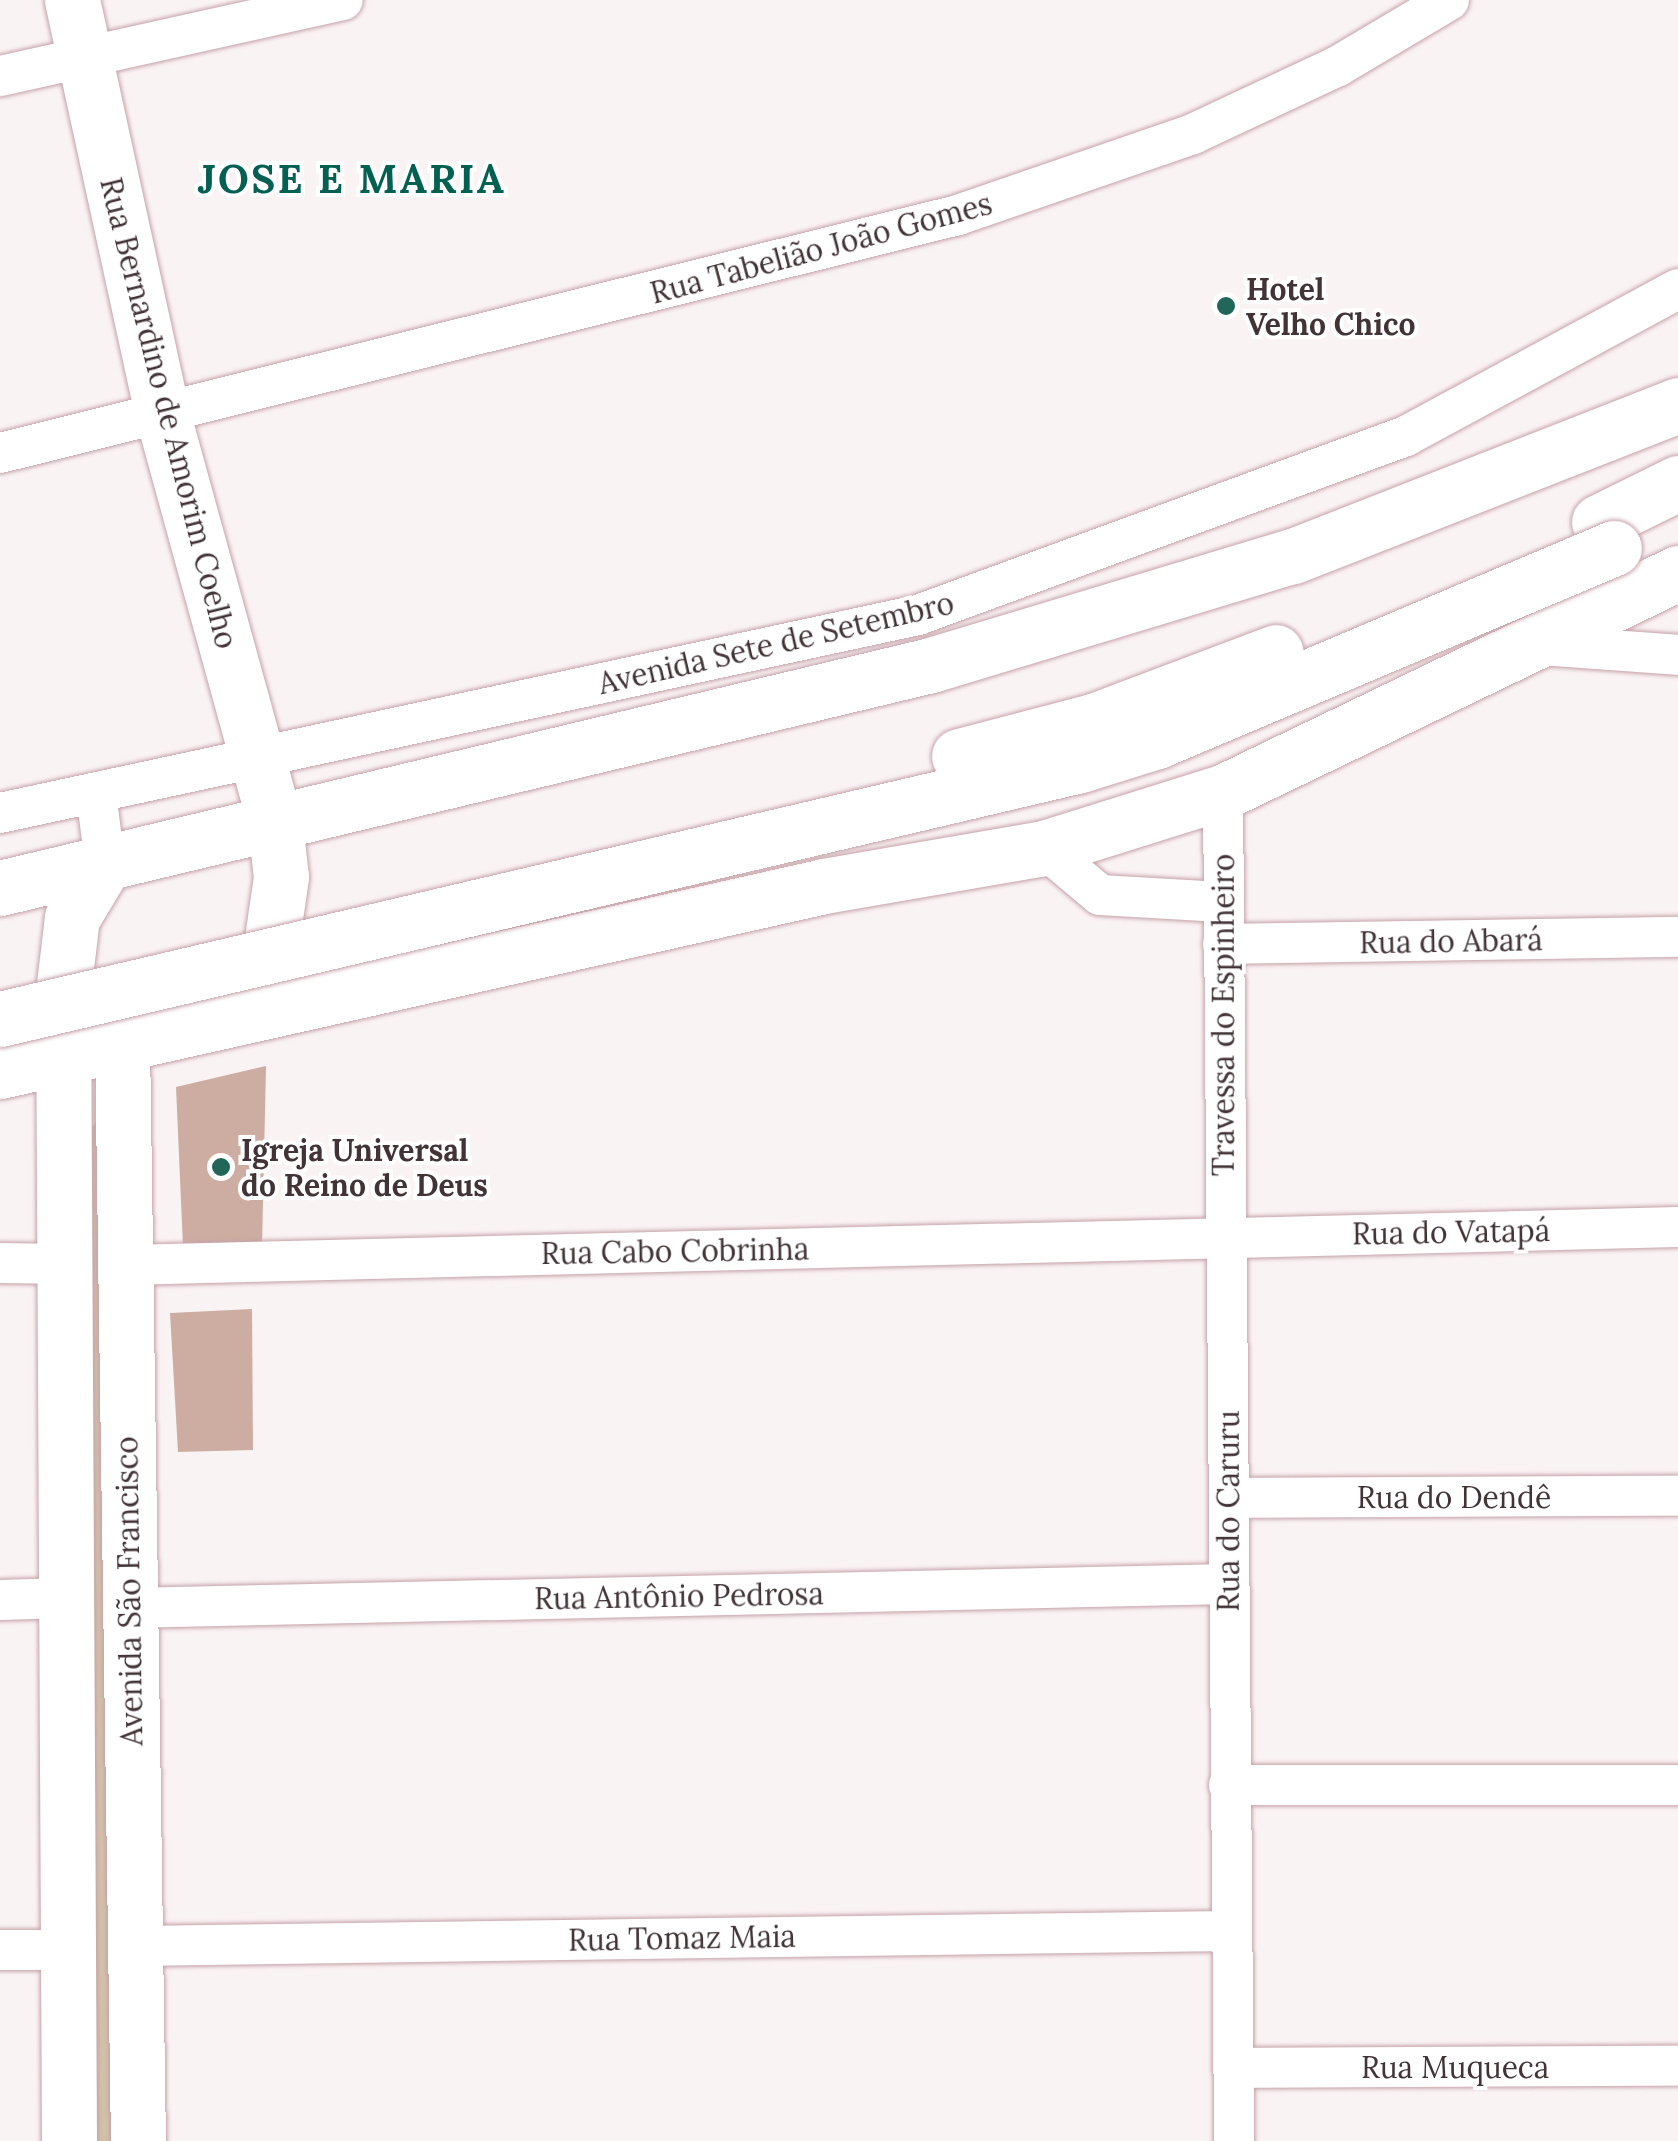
<!DOCTYPE html>
<html>
<head>
<meta charset="utf-8">
<style>
	body { margin:0 }
	#map { position:relative; width:1678px; height:2141px; overflow:hidden; background:#faf3f4; font-family:Lora,serif }
	div>[style] { position:absolute }
	[style*='--x'] { left:calc(var(--x)*1px); top:calc(var(--y)*1px); width:calc(var(--w)*1px); rotate:calc(var(--a)*1deg) }
	.green>* { inset:0; background:#d3c1a9 }
	.building>* { inset:0; background:#cdada1 }
	.roads { filter:drop-shadow(0 0 2px #c5a2a8) drop-shadow(0 0 2px #c5a2a8) }
	.street>* { height:40px; margin:-20px; padding:0 20px; transform-origin:20px; border-radius:20px; background:#fff }
	.secondary>* { height:55px; margin:-27.5px; padding:0 27.5px; transform-origin:27.5px; border-radius:27.5px; background:#fff }
	.highway>* { height:55px; margin:-27.5px; padding:0 27.5px; transform-origin:27.5px; border-radius:27.5px; background:#fff }
	.bridges { filter:drop-shadow(0 0 2px #c5a2a8) drop-shadow(0 0 2px #c5a2a8) }
	.highway-bridge>* { height:55px; margin:-27.5px; padding:0 27.5px; transform-origin:27.5px; border-radius:27.5px; background:#fff }
	.dots>* { width:28px; height:28px; translate:-50% -50%; box-sizing:border-box; border:5px solid #fff; border-radius:50% }
	span { translate:-50% -50%; white-space:nowrap; text-align:center; line-height:1.15; -webkit-text-stroke:8px #fff; paint-order:stroke }
	.street-label { font-size:30px; color:#413336 }
	.poi-label { font-size:30px; color:#413336; font-weight:700 }
	.left { translate:0 -50%; text-align:left }
	.district-label { font-size:40px; color:#046051; font-weight:700; letter-spacing:2.5px }
</style>
</head>
<body>
<div id="map">
	<div class="green">
		<i style="clip-path:polygon(107px 1110px,118px 2141px,82px 2141px,81px 1139px)"></i>
	</div>
	<div class="building">
		<i style="clip-path:polygon(266px 1066px,262px 1247px,183px 1247px,176px 1087px)"></i>
		<i style="clip-path:polygon(252px 1309px,253px 1450px,178px 1452px,170px 1313px)"></i>
	</div>
	<div class="roads">
		<div class="street">
			<i style="--x:0;--y:76;--w:351;--a:-12.5"></i>
			<i style="--x:0;--y:453;--w:987;--a:-13.95"></i>
			<i style="--x:958;--y:215;--w:249;--a:-19"></i>
			<i style="--x:1193;--y:134;--w:160;--a:-25.1"></i>
			<i style="--x:1338;--y:66;--w:129;--a:-30.7"></i>
			<i style="--x:1540;--y:645;--w:138;--a:4.1"></i>
			<i style="--x:1223;--y:792;--w:1349;--a:89.53"></i>
			<i style="--x:96;--y:793;--w:71;--a:82.7"></i>
			<i style="--x:0;--y:813;--w:939;--a:-12.17"></i>
			<i style="--x:918;--y:615;--w:520;--a:-20.14"></i>
			<i style="--x:1406;--y:436;--w:309;--a:-28.4"></i>
			<i style="--x:1044;--y:848;--w:73;--a:40"></i>
			<i style="--x:1100;--y:895;--w:122;--a:3.3"></i>
			<i style="--x:1223;--y:944;--w:455;--a:-0.9"></i>
			<i style="--x:0;--y:1263;--w:66;--a:0.9"></i>
			<i style="--x:126;--y:1265;--w:1552;--a:-1.4"></i>
			<i style="--x:1229;--y:1498;--w:449;--a:-0.3"></i>
			<i style="--x:0;--y:1600;--w:66;--a:-1.7"></i>
			<i style="--x:129;--y:1608;--w:1100;--a:-1.25"></i>
			<i style="--x:1229;--y:1785;--w:449;--a:0"></i>
			<i style="--x:135;--y:1946;--w:1094;--a:-0.79"></i>
			<i style="--x:0;--y:1950;--w:69;--a:0"></i>
			<i style="--x:1233;--y:2068;--w:445;--a:-0.3"></i>
		</div>
		<div class="secondary">
			<i style="--x:72;--y:0;--w:426;--a:77.7"></i>
			<i style="--x:163;--y:416;--w:422;--a:74.6"></i>
			<i style="--x:275;--y:823;--w:54;--a:83.7"></i>
			<i style="--x:281;--y:877;--w:76;--a:98.3"></i>
			<i style="--x:270;--y:952;--w:49;--a:115.5"></i>
			<i style="--x:0;--y:888;--w:957;--a:-13.47"></i>
			<i style="--x:931;--y:665;--w:378;--a:-16.8"></i>
			<i style="--x:1293;--y:556;--w:414;--a:-21.4"></i>
			<i style="--x:122;--y:1041;--w:1100;--a:89.17"></i>
			<i style="--x:0;--y:1071;--w:845;--a:-12.65"></i>
			<i style="--x:824;--y:886;--w:223;--a:-9.8"></i>
			<i style="--x:1044;--y:848;--w:188;--a:-17.4"></i>
			<i style="--x:1223;--y:792;--w:505;--a:-25.7"></i>
			<i style="--x:69;--y:2141;--w:1149;--a:-90.3"></i>
			<i style="--x:63;--y:992;--w:75;--a:-83.1"></i>
			<i style="--x:72;--y:918;--w:64;--a:-59"></i>
		</div>
		<div class="highway">
			<i style="--x:1599;--y:522;--w:88;--a:-26.3"></i>
		</div>
	</div>
	<div class="bridges">
		<div class="highway-bridge">
			<i style="--x:959;--y:756;--w:142;--a:-14.7"></i>
			<i style="--x:1096;--y:720;--w:192;--a:-20.7"></i>
			<i style="--x:0;--y:1019;--w:1109;--a:-13.23"></i>
			<i style="--x:1080;--y:765;--w:81;--a:-17.3"></i>
			<i style="--x:1157;--y:741;--w:496;--a:-22.9"></i>
		</div>
	</div>
	<div class="dots">
		<i style="left:1226px;top:306px;background:#216658"></i>
		<i style="left:221px;top:1167px;background:#216658"></i>
	</div>
	<div class="street-label">
		<span style="left:821px;top:248px;rotate:-15deg">Rua Tabelião João Gomes</span>
		<span style="left:169px;top:413px;rotate:76deg">Rua Bernardino de Amorim Coelho</span>
		<span style="left:776px;top:643px;rotate:-13deg">Avenida Sete de Setembro</span>
		<span style="left:1451px;top:941px;rotate:-1deg">Rua do Abará</span>
		<span style="left:1223px;top:1015px;rotate:-90deg">Travessa do Espinheiro</span>
		<span style="left:1451px;top:1232px;rotate:-1deg">Rua do Vatapá</span>
		<span style="left:675px;top:1251px;rotate:-1deg">Rua Cabo Cobrinha</span>
		<span style="left:1454px;top:1497px">Rua do Dendê</span>
		<span style="left:1228px;top:1511px;rotate:-90deg">Rua do Caruru</span>
		<span style="left:129px;top:1591px;rotate:-91deg">Avenida São Francisco</span>
		<span style="left:679px;top:1596px;rotate:-1deg">Rua Antônio Pedrosa</span>
		<span style="left:682px;top:1938px;rotate:-1deg">Rua Tomaz Maia</span>
		<span style="left:1455px;top:2067px">Rua Muqueca</span>
	</div>
	<div class="poi-label">
		<span class="left" style="left:1246px;top:306px">Hotel<br>Velho Chico</span>
		<span class="left" style="left:241px;top:1167px">Igreja Universal<br>do Reino de Deus</span>
	</div>
	<div class="district-label">
		<span style="left:352px;top:179px">JOSE E MARIA</span>
	</div>
</div>
</body>
</html>
